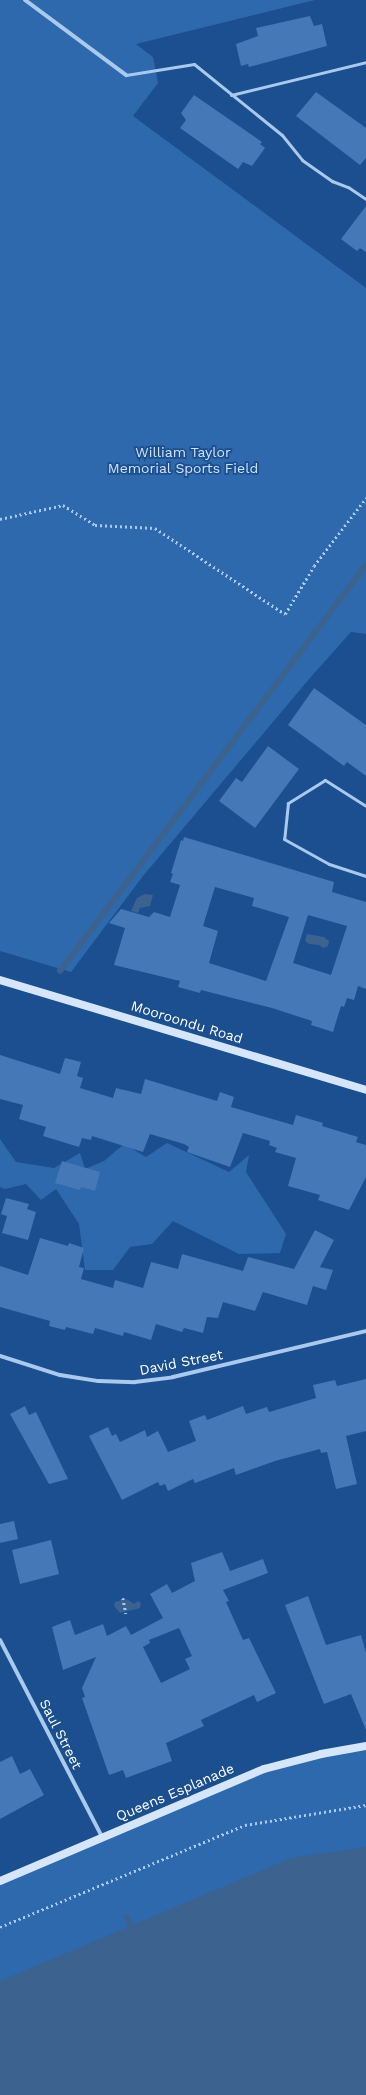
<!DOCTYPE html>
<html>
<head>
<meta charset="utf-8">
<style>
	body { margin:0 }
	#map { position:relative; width:366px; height:2095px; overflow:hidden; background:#1b4f8f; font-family:"Work Sans",sans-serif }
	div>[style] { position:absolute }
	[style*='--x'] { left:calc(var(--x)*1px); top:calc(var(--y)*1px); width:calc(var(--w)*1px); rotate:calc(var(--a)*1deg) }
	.green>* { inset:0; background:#2e69ad }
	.water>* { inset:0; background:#3c6290 }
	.stream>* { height:5.5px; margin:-2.75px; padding:0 2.75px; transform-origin:2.75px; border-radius:2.75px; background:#3c6290 }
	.building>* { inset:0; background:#4478b7 }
	.path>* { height:2.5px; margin-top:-1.25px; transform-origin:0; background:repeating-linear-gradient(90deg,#a9c9ee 0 2px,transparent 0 5px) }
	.lane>* { height:3px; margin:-1.5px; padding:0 1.5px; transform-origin:1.5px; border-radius:1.5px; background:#a9c9ee }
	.street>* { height:4px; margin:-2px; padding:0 2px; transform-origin:2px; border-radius:2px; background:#a9c9ee }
	.secondary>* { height:8px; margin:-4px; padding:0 4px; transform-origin:4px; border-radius:4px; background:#d6e6fa }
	span { translate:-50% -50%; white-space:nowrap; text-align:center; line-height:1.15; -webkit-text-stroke:3.5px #1b4f8f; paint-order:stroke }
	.park-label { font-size:14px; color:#cfe3fa }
	.street-label { font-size:14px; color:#fff }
</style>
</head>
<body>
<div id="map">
	<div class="green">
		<i style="clip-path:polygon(0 0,315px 0,136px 44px,153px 57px,158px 83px,133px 116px,366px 288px,366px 634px,351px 632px,310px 678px,143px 876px,71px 972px,0 951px)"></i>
		<i style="clip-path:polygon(0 1139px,16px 1162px,54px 1168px,80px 1153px,85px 1169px,104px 1161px,124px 1144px,146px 1157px,167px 1143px,229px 1172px,249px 1155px,246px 1172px,286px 1234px,280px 1253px,239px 1254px,173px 1221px,152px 1244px,130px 1247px,113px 1270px,85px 1270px,79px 1224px,56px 1189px,41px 1200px,26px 1184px,5px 1189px,0 1187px)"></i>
		<i style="clip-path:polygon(366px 1746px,366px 2031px,0 2095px,0 1881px,264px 1769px)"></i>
	</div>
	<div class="water">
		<i style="clip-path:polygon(145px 894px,153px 895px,150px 906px,140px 908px,138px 913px,131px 911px,137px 898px)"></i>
		<i style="clip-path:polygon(307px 934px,324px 937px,329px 941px,328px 946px,323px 948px,319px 945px,309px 944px,305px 941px)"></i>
		<i style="clip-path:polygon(127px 1599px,134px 1604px,138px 1601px,141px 1603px,140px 1608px,120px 1613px,114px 1606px,115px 1602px)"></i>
		<i style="clip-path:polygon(366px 1847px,366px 2095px,0 2095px,0 1981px,291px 1858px)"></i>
	</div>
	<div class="stream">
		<i style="--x:60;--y:971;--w:508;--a:-52.99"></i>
		<i style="--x:127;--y:1917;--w:16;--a:63"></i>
	</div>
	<div class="building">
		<i style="clip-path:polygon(310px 16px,314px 26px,322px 24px,327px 46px,249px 67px,248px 64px,241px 66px,236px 44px,258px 36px,256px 28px)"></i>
		<i style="clip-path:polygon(316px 92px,366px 128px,366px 158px,360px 165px,296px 116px)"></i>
		<i style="clip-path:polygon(194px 95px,262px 142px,260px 144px,265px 148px,252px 166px,243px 162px,238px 169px,180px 128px,186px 120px,181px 113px)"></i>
		<i style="clip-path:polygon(366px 206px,366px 252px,360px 248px,357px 251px,341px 239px)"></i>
		<i style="clip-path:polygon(314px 688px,366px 725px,366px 776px,347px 762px,344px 766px,288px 725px)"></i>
		<i style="clip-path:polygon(268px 746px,299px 769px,255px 828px,219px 801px,236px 778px,242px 782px)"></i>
		<i style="clip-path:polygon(evenodd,184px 837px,334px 882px,332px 892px,366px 902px,366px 989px,358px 986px,354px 1000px,347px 998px,344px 1007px,341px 1006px,333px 1032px,311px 1025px,312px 1021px,272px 1008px,201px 990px,200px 993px,178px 987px,180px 981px,114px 965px,125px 928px,109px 923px,121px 909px,149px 917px,154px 912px,170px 917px,180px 885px,170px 882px,173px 874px,171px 873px,181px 840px,183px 841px,184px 837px,215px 887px,254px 898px,252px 906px,289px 917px,266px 981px,209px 963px,218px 931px,203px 926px,215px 887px,184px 837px,308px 915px,347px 926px,331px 975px,293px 963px,308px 915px)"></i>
		<i style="clip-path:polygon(0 1055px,60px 1074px,65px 1058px,81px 1062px,77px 1076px,83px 1078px,80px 1088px,113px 1098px,116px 1088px,141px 1094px,145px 1079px,217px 1101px,220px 1092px,234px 1097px,231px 1107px,293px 1125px,296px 1115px,323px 1123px,322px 1126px,358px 1137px,356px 1142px,366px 1145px,366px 1177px,349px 1210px,318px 1200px,320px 1195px,288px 1186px,296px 1158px,275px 1152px,277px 1148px,269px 1145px,270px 1141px,243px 1133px,230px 1167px,187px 1152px,189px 1147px,184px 1144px,150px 1134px,143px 1152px,92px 1136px,91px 1140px,82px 1138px,79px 1147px,43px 1136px,46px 1127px,19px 1119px,23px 1105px,0 1099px)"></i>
		<i style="clip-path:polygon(62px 1161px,100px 1172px,95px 1191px,81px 1187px,80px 1190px,55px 1183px)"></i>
		<i style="clip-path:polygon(6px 1198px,29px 1204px,27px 1209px,36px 1212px,28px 1240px,2px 1233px,7px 1216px,1px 1214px)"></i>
		<i style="clip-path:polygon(315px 1230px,334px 1240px,320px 1267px,333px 1270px,326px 1290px,313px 1286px,307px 1305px,263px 1292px,255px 1311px,223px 1302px,218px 1318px,207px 1317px,203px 1333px,184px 1328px,182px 1332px,156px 1324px,151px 1340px,124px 1332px,123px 1336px,95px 1328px,93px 1334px,66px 1327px,65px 1330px,49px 1326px,50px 1321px,0 1307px,0 1266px,28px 1275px,40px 1238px,68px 1246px,69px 1243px,84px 1248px,79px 1267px,84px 1268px,81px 1279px,113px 1288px,115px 1280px,143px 1288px,151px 1262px,178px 1269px,182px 1254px,243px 1271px,248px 1257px,294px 1269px)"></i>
		<i style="clip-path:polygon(366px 1379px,366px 1431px,346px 1436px,357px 1484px,336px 1489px,327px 1452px,321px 1453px,320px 1449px,275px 1461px,236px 1475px,234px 1468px,195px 1483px,193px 1479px,168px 1491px,165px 1484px,160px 1486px,158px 1482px,122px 1500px,89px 1436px,108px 1427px,112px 1436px,116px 1434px,120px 1442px,145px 1430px,147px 1437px,158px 1431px,168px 1452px,196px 1441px,189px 1421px,205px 1415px,207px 1420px,243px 1406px,246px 1414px,267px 1407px,269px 1412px,316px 1398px,313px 1385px,335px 1380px,337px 1386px)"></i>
		<i style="clip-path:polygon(25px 1406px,29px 1415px,36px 1412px,68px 1479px,49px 1484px,10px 1414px)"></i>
		<i style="clip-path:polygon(14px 1521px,18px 1539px,0 1543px,0 1524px)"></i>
		<i style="clip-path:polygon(51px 1540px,59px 1574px,20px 1584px,12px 1550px)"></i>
		<i style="clip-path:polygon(evenodd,222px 1552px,230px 1571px,263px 1559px,268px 1573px,223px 1590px,229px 1601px,226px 1602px,243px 1640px,249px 1638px,276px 1693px,257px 1702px,254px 1695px,201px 1720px,204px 1726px,166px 1743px,172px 1761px,126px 1778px,123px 1770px,109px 1775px,82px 1698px,85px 1697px,82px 1688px,96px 1657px,63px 1670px,52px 1627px,70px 1620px,75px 1635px,103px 1624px,107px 1636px,126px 1626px,131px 1635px,163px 1618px,150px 1594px,167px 1584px,172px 1593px,195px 1581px,191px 1563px,222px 1552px,179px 1628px,192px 1656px,185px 1659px,190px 1669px,161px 1683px,143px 1647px,150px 1643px,149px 1640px,179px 1628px)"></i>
		<i style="clip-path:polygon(308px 1596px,326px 1645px,361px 1635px,366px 1653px,366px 1730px,351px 1694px,324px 1704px,285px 1605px)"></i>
		<i style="clip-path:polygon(12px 1756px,20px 1774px,30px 1769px,44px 1795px,0 1819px,0 1762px)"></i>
	</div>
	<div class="path">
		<i style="--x:0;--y:519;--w:65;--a:-12.5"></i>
		<i style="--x:63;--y:505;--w:38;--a:32"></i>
		<i style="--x:95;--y:525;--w:60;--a:2.9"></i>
		<i style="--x:155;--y:528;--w:156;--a:33.5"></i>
		<i style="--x:285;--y:614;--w:56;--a:-58.9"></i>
		<i style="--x:314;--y:566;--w:86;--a:-52.6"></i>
		<i style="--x:123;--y:1598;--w:16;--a:79"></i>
		<i style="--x:0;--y:1927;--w:265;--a:-22.6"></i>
		<i style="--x:245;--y:1825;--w:123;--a:-9.4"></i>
	</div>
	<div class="lane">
		<i style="--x:126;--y:75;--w:69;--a:-9.2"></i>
		<i style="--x:194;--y:64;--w:113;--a:38.9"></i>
		<i style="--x:282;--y:135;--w:32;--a:51"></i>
		<i style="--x:302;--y:160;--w:37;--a:35"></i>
		<i style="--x:332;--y:181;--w:17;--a:21"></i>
		<i style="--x:348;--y:187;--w:22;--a:34"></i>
		<i style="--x:231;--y:95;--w:139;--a:-13.7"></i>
		<i style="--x:366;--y:806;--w:49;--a:-147.6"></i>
		<i style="--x:325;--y:780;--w:44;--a:148.1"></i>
		<i style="--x:288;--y:803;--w:36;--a:96"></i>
		<i style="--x:284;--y:839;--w:51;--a:29.1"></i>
		<i style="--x:329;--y:864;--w:39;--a:18"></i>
	</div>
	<div class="street">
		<i style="--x:25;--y:0;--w:126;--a:36.6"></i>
		<i style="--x:0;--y:1356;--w:63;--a:17.6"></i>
		<i style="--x:60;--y:1375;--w:39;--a:9"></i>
		<i style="--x:99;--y:1381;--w:36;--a:2"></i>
		<i style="--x:135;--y:1382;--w:38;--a:-7"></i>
		<i style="--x:173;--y:1377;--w:198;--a:-13.4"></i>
		<i style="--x:0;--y:1640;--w:222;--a:62.6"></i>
	</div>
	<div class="secondary">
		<i style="--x:0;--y:980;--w:382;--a:16.7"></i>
		<i style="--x:0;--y:1881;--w:287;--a:-23"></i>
		<i style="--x:264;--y:1769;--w:59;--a:-14.7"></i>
		<i style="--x:321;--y:1754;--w:46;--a:-10.1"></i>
	</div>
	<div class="park-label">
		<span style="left:183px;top:460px">William Taylor<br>Memorial Sports Field</span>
	</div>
	<div class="street-label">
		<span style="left:187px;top:1022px;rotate:17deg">Mooroondu Road</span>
		<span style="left:181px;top:1362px;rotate:-11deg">David Street</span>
		<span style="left:61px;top:1734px;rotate:63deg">Saul Street</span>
		<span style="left:175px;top:1792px;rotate:-23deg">Queens Esplanade</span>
	</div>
</div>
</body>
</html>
